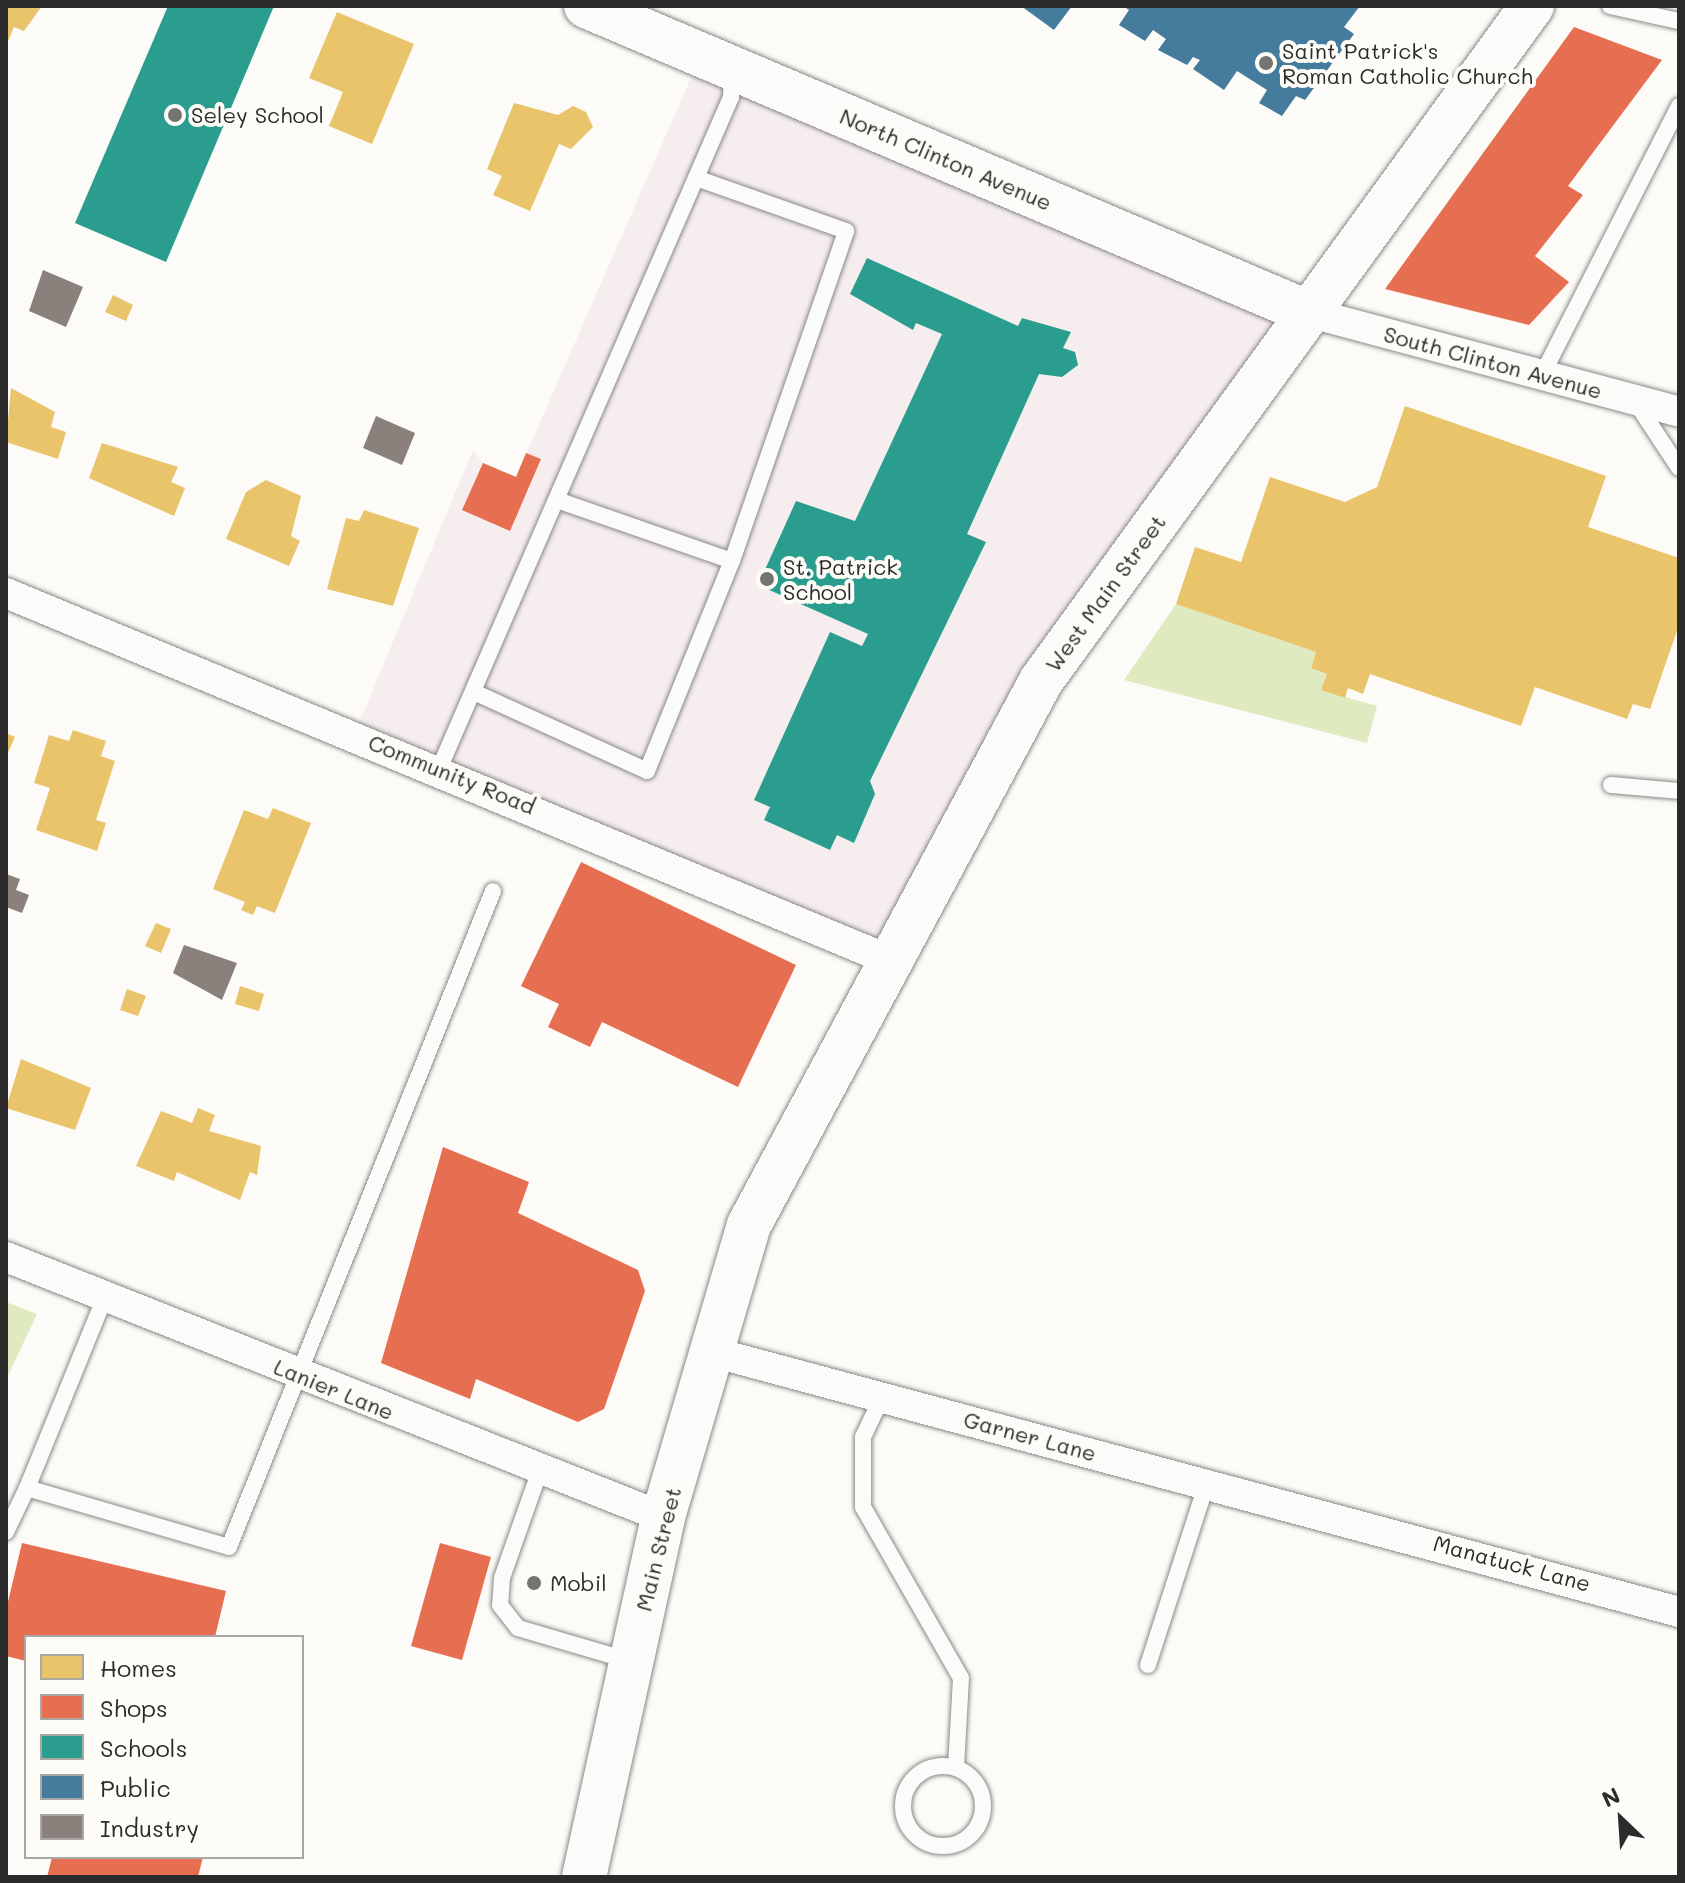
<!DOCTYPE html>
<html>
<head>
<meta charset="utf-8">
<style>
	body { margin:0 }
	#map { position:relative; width:1685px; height:1883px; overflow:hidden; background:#fcfbf8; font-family:Mali,sans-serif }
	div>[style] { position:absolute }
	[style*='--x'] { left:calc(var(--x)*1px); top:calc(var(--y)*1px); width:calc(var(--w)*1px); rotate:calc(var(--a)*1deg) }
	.built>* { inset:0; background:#f6edee }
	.green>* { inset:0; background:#dfeac0 }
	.homes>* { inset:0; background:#e9c46a }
	.shops>* { inset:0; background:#e76f51 }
	.schools>* { inset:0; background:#2a9d8f }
	.public>* { inset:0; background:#457b9d }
	.industry>* { inset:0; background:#8a817c }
	.roads { filter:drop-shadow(0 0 2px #898987) drop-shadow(0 0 2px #898987) }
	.lane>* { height:16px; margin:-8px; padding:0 8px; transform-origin:8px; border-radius:8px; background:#fbfbf9 }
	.lane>.ring { margin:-8px; padding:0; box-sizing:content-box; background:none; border:16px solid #fbfbf9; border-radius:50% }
	.street>* { height:30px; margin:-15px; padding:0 15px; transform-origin:15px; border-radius:15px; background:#fbfbf9 }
	.secondary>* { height:44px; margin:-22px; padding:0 22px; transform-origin:22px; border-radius:22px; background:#fbfbf9 }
	.primary>* { height:44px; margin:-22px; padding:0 22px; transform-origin:22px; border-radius:22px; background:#fbfbf9 }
	.dots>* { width:22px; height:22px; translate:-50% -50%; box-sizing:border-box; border:4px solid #fdfcf7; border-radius:50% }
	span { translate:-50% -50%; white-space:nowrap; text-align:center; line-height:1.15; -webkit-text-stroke:8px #fdfcf7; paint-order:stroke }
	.poi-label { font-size:22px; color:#2b2b2b }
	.left { translate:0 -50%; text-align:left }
	.street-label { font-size:22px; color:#2b2b2b }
	.frame { position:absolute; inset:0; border:8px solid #2b2b2b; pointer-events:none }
	.legend { position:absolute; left:24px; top:1635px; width:280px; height:224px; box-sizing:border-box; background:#fdfcf7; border:2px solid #a9a8a5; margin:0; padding:10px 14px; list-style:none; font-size:24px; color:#2b2b2b }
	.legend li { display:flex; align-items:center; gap:16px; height:40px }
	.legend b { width:40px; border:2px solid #a9a8a5 }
	.north { position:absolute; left:1581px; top:1779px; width:80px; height:80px; -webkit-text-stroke:6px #fdfcf7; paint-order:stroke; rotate:335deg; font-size:22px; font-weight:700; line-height:32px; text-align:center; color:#2b2b2b }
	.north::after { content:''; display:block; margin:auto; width:28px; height:36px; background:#2b2b2b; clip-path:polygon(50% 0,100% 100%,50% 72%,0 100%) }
</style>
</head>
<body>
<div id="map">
	<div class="built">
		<i style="clip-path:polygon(701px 55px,1307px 312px,1041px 681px,894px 962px,354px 735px,473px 450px,483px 463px,516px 477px)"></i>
	</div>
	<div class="green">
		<i style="clip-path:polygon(1176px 604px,1316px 652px,1311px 668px,1327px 674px,1321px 690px,1377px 706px,1367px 743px,1124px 680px)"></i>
		<i style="clip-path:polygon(6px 1302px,37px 1314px,6px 1380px)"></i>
	</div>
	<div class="homes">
		<i style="clip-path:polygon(6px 6px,42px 6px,24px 31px,14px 27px,6px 46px)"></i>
		<i style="clip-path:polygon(337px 12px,414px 44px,372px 144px,329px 126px,343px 92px,309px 78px)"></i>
		<i style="clip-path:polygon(514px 103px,558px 115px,573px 106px,586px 112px,593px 127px,571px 149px,559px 144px,530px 211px,493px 195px,502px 176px,487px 169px)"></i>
		<i style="clip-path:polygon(113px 295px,133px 305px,126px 321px,105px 312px)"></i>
		<i style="clip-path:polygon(11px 388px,55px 412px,51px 427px,66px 432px,58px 459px,6px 442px)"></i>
		<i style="clip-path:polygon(1405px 406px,1606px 476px,1588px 527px,1679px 558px,1679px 625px,1650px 709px,1633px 704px,1627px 719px,1535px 687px,1521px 726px,1370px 674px,1363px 694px,1348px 688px,1345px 698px,1321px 690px,1327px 674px,1311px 668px,1316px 652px,1176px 604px,1195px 547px,1241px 562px,1270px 477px,1345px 502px,1377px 487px)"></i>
		<i style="clip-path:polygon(102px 443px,178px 467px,171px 482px,185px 488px,174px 516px,89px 478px)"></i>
		<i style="clip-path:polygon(266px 480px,301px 496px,291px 536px,300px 541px,289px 566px,226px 539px,246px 492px)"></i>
		<i style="clip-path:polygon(364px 510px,419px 528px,393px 606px,327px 589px,346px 518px,359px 521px)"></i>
		<i style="clip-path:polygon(73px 730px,106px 741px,101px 756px,115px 761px,96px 820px,106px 823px,97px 851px,36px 830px,50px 788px,34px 783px,49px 735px,69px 741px)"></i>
		<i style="clip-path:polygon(6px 733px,15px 737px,6px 757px)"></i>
		<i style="clip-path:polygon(273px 808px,311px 823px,275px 913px,257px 906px,253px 915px,241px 910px,245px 902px,213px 889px,244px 810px,268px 819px)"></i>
		<i style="clip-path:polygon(156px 923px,171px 929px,161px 953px,145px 946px)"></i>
		<i style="clip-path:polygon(240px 986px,264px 994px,259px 1011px,235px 1004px)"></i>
		<i style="clip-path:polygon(127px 989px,146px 996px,138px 1016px,120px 1010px)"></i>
		<i style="clip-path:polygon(21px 1059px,91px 1088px,75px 1130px,6px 1108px)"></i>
		<i style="clip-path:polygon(198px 1108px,215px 1115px,209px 1131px,261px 1146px,257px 1175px,250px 1172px,240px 1200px,177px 1172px,174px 1181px,136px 1166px,161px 1111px,192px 1123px)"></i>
	</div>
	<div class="shops">
		<i style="clip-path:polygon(1574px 27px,1662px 60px,1568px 186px,1583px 195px,1535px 256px,1569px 282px,1529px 325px,1385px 289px)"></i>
		<i style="clip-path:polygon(526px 453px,541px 459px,510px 531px,462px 510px,483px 463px,516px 477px)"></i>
		<i style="clip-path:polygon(581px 862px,796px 965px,738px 1087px,602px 1022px,590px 1047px,548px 1027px,559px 1004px,521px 986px)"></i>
		<i style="clip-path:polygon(443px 1147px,529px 1182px,518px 1213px,638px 1270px,645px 1291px,604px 1409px,578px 1422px,476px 1379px,470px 1399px,381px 1363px)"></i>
		<i style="clip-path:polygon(22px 1543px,226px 1591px,215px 1637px,26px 1637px,26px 1661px,6px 1656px,6px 1610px)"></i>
		<i style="clip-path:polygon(440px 1543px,491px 1557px,462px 1660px,411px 1646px)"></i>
		<i style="clip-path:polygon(52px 1857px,203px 1857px,198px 1877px,47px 1877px)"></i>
	</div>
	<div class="schools">
		<i style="clip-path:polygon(168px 6px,274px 6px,166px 262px,75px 223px)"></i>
		<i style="clip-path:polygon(867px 258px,1018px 326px,1022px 318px,1071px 332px,1063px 348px,1075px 352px,1078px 365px,1062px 377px,1039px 374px,967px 534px,986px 542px,870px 781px,875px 794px,854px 843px,837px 835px,830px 850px,764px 820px,770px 807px,754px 800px,830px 632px,862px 646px,868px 634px,758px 585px,796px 501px,855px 521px,942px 334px,916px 323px,913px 330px,850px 294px)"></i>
	</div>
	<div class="public">
		<i style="clip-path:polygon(1021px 6px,1072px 6px,1054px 30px)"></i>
		<i style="clip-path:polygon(1123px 6px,1321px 7px,1360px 6px,1344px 27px,1354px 34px,1305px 100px,1296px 96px,1282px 116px,1259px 103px,1267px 90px,1237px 71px,1224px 90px,1193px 69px,1200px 60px,1193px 57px,1187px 65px,1158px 50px,1166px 39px,1153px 30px,1145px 41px,1119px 25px,1129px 10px)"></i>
	</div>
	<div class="industry">
		<i style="clip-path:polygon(43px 270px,83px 287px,66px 327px,29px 311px)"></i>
		<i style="clip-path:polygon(376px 416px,415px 433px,402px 465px,363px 448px)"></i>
		<i style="clip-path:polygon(6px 874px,20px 879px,16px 890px,29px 895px,22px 913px,6px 907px)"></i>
		<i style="clip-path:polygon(184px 945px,237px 963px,222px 1000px,173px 973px)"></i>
	</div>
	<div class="roads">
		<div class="lane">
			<i style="--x:1610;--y:6;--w:71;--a:12.3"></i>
			<i style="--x:1542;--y:375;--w:302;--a:-63"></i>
			<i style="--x:1635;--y:401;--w:80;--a:56.7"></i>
			<i style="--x:557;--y:500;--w:185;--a:19.2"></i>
			<i style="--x:732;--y:561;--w:349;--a:-70.9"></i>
			<i style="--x:846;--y:231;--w:159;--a:-160.5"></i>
			<i style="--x:474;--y:692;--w:190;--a:24.5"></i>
			<i style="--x:647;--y:771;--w:227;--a:-68"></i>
			<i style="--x:439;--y:769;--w:733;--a:-66.51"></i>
			<i style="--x:731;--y:97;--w:26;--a:-88"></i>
			<i style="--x:1611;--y:785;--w:68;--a:5"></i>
			<i style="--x:105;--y:1297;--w:206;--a:112.2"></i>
			<i style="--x:27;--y:1488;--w:210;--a:16.3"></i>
			<i style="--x:229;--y:1547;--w:707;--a:-68.08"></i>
			<i style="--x:882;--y:1397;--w:44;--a:115.4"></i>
			<i style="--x:863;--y:1437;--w:70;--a:90"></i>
			<i style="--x:863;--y:1507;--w:197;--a:60.2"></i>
			<i style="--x:961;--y:1678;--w:90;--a:93.2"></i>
			<i style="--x:540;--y:1470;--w:114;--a:109.4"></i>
			<i style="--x:502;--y:1578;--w:27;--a:94"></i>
			<i style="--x:500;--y:1605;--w:29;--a:52"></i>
			<i style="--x:518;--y:1628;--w:117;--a:16.4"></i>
			<i style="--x:6;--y:1532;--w:49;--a:-64.5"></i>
			<i style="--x:1148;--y:1665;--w:192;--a:-72.1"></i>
			<i class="ring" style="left:903px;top:1766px;width:64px;height:64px"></i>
		</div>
		<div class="street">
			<i style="--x:1307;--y:312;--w:385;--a:15"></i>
			<i style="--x:6;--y:593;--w:962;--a:22.56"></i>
			<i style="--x:6;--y:1257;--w:707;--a:21.59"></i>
			<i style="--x:716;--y:1353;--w:997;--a:15.05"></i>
		</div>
		<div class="secondary">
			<i style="--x:586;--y:6;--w:783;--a:23"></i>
		</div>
		<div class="primary">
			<i style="--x:584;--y:1877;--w:369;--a:-77.6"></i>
			<i style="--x:663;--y:1517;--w:304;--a:-73.6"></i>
			<i style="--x:749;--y:1225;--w:617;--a:-61.77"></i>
			<i style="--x:1041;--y:681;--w:835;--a:-53.97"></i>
		</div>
	</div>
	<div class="dots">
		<i style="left:1266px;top:63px;background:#747473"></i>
		<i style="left:175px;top:115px;background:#747473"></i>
		<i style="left:767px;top:579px;background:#747473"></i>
		<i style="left:534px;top:1583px;background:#747473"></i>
	</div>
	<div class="poi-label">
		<span class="left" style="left:1282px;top:63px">Saint Patrick's<br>Roman Catholic Church</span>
		<span class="left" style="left:191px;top:115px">Seley School</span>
		<span class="left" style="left:783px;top:579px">St. Patrick<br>School</span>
		<span class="left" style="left:550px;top:1583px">Mobil</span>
	</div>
	<div class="street-label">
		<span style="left:946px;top:159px;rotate:23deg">North Clinton Avenue</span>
		<span style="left:1493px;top:362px;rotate:15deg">South Clinton Avenue</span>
		<span style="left:1105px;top:593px;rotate:-54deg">West Main Street</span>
		<span style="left:452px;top:774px;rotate:22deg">Community Road</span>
		<span style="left:334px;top:1389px;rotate:22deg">Lanier Lane</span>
		<span style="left:1030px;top:1436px;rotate:15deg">Garner Lane</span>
		<span style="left:658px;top:1549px;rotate:-76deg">Main Street</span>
		<span style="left:1512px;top:1563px;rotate:15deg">Manatuck Lane</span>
	</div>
	<div class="frame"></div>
	<ul class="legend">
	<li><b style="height:22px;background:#e9c46a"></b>Homes</li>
	<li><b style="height:22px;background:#e76f51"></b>Shops</li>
	<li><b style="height:22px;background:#2a9d8f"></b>Schools</li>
	<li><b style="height:22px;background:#457b9d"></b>Public</li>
	<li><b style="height:22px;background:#8a817c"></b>Industry</li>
	</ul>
	<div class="north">N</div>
</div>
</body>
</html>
